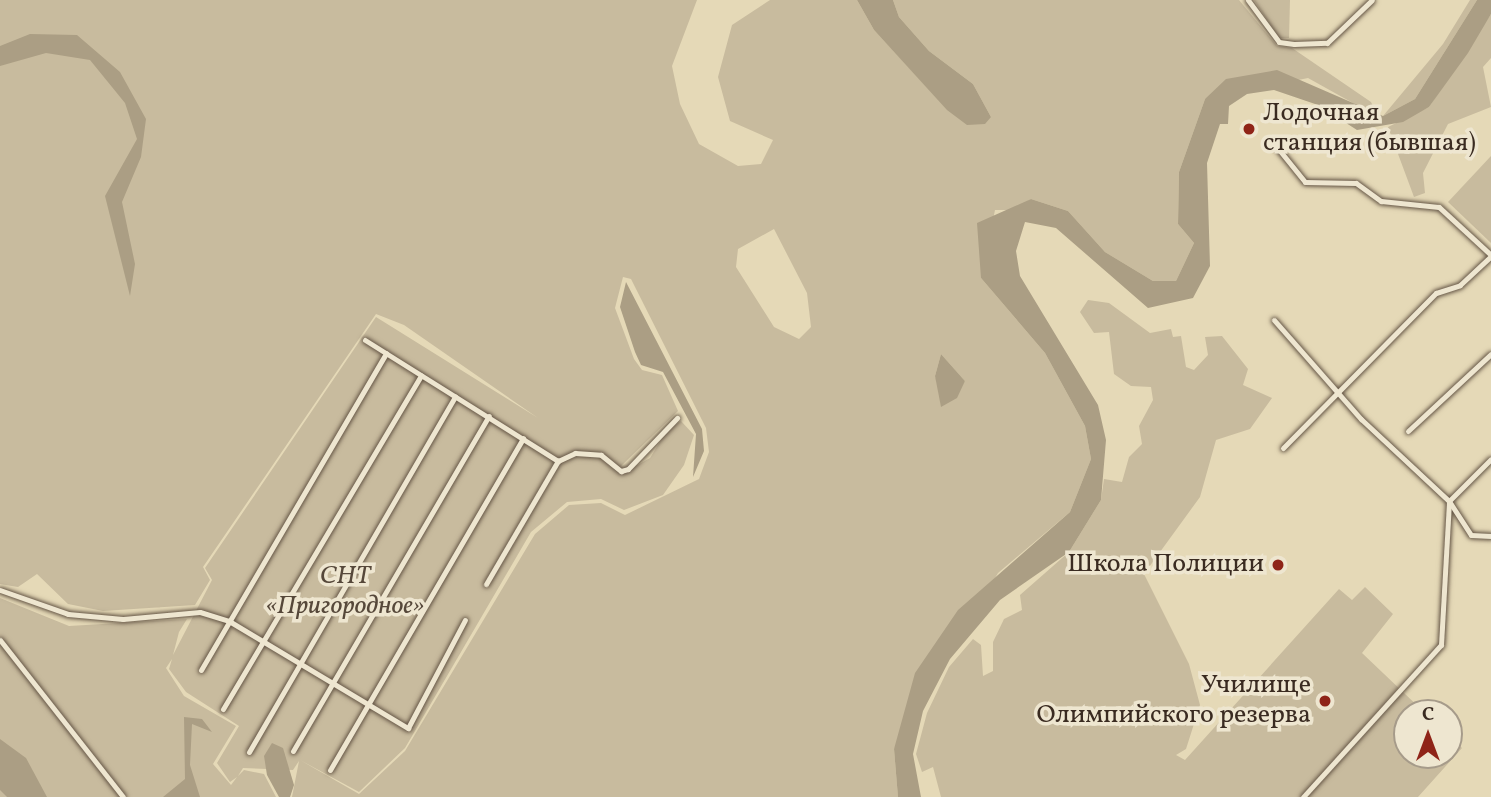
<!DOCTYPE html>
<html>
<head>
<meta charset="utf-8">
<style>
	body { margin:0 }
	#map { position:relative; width:1491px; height:797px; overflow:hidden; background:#e5d9b7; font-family:Vollkorn,serif }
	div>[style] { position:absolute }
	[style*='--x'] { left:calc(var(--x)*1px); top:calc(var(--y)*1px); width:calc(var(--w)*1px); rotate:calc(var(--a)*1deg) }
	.green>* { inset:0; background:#c8bb9e }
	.water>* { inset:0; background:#ab9e84 }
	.roads { filter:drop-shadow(0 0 2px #655646) drop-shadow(0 0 2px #655646) }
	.street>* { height:5px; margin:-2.5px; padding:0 2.5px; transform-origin:2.5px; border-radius:2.5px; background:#eee6d0 }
	.dots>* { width:19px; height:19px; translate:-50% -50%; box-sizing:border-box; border:4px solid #eee6d0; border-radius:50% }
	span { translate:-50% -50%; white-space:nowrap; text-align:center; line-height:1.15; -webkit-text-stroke:7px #eee6d0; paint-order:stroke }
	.poi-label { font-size:26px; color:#3a2b21 }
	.left { translate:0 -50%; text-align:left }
	.right { translate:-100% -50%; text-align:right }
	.park-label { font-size:26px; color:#56483a; font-style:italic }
	.north { position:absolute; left:1393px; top:699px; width:70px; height:70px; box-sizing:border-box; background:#eee6d0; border:2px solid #a69b8a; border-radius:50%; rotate:0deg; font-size:19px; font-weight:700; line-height:28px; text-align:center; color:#3a2b21 }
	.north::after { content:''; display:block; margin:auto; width:24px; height:32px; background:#8f2418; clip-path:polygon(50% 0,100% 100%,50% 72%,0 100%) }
</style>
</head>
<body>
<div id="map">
	<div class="green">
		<i style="clip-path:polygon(evenodd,0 0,697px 0,672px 66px,680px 104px,699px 144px,738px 166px,761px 164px,773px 140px,730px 121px,718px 77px,732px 25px,770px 0,857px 0,874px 30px,948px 110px,991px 117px,973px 84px,929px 51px,899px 17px,893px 0,1239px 0,1277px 46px,1292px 48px,1371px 102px,1378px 117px,1308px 78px,1205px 99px,1179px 172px,1178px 224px,1194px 243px,1176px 281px,1153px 281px,1105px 252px,1068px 211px,1031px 199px,1012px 210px,995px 210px,981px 278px,1045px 353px,1085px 426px,1091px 459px,1070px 512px,998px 573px,894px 749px,898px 797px,292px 797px,299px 761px,293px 770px,243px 768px,238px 776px,244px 770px,264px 774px,276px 797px,0 797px,0 598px,69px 626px,187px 619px,179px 632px,173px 655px,212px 580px,205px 568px,376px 317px,538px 418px,404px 325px,376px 314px,203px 567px,210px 580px,195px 605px,103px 611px,68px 604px,37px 574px,18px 587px,0 584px,0 0,774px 229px,807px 293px,811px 327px,799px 339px,774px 327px,736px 267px,738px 249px,774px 229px,0 0,623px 277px,631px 279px,706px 428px,709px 452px,699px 479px,625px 515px,601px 503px,569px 505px,535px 534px,405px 751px,359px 794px,300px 760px,359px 792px,405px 748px,531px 532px,567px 502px,601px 499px,624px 510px,663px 495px,684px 465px,694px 435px,681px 421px,666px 432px,650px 458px,622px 474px,595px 452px,620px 467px,678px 411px,662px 375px,642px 370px,634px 359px,615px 308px,623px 277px,0 0,941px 354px,965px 381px,947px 403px,935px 376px,941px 354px,0 0,172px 659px,169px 669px,186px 692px,239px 726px,217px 763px,230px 782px,237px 777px,231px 785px,213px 764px,236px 726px,184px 696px,166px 668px,172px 659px)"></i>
		<i style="clip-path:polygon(1254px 0,1290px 0,1289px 38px,1279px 38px)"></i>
		<i style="clip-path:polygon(1470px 0,1477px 0,1415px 99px,1383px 116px,1443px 44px)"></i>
		<i style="clip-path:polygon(1491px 14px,1491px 58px,1483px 67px,1491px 107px,1448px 124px,1423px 173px,1425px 193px,1414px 197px,1388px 127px,1429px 107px)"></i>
		<i style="clip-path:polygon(1491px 156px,1491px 243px,1448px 202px)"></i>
		<i style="clip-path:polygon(1088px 300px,1109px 303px,1150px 333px,1171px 329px,1173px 337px,1181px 336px,1186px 367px,1194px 370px,1208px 355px,1205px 337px,1222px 336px,1248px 369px,1243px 385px,1272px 398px,1250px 429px,1216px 440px,1200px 497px,1144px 574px,1189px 664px,1200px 705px,1186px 749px,1176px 755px,1185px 760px,1339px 589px,1352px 600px,1365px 587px,1393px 614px,1362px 653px,1425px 713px,1407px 713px,1407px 755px,1449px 755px,1449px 736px,1462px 748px,1418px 797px,941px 797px,933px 767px,922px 772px,916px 754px,927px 713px,949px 667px,973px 639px,981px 645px,983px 676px,993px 671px,993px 642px,1004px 619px,1022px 610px,1020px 595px,1069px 552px,1101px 500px,1104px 479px,1122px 482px,1129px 457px,1142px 444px,1139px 426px,1153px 400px,1151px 387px,1131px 386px,1114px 374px,1109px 332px,1094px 333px,1080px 312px)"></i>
	</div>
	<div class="water">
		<i style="clip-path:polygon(857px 0,893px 0,899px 17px,929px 51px,973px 84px,991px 117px,985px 124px,967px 125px,947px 110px,874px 30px)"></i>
		<i style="clip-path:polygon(1477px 0,1491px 0,1491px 14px,1468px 53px,1429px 107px,1403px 122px,1357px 130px,1318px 105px,1274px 90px,1247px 94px,1229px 106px,1228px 124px,1220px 124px,1207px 163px,1210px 266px,1193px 298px,1148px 308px,1056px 228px,1025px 222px,1016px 251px,1020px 276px,1098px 405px,1106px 440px,1101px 500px,1069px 552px,1000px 600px,950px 659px,923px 711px,913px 754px,921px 797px,898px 797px,894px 749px,915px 673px,958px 610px,1070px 512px,1091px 459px,1085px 426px,1045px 353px,981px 278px,977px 223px,1031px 199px,1068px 211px,1105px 252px,1153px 281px,1176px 281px,1194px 243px,1178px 224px,1179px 172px,1205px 99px,1226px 79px,1277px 70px,1383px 116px,1415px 99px)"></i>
		<i style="clip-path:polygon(30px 34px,77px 35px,120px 72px,146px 119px,141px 157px,122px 202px,135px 264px,130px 296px,105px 196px,137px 139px,125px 103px,90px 60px,46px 53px,0 66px,0 46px)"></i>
		<i style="clip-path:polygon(626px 282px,702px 429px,704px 451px,693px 477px,696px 434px,663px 372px,641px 365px,635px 352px,620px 307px)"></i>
		<i style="clip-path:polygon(941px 354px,965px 381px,957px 398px,941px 407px,935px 376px)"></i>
		<i style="clip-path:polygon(184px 717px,202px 719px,212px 732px,192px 724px,190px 765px,200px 797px,163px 797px,185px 779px)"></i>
		<i style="clip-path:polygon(0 739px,26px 758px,47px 797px,7px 797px,0 790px)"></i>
		<i style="clip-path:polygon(272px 743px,283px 748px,294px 785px,290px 797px,279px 797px,267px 775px,264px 756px)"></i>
	</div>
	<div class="roads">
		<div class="street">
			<i style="--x:1248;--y:0;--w:52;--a:53.6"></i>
			<i style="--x:1279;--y:42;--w:15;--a:8"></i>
			<i style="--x:1294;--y:44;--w:33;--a:-2"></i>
			<i style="--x:1327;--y:43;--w:62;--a:-43.7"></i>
			<i style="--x:1276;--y:146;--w:46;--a:51.1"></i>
			<i style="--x:1305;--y:182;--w:51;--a:1.1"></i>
			<i style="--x:1356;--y:183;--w:31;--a:36"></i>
			<i style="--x:1381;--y:201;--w:58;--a:5.9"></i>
			<i style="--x:1439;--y:207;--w:71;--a:42.7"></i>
			<i style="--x:1274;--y:320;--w:132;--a:48.7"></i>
			<i style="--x:1361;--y:419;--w:120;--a:43"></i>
			<i style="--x:1449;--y:501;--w:40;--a:57.1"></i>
			<i style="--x:1471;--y:535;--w:20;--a:3"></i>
			<i style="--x:365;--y:340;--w:228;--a:32.1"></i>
			<i style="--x:558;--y:461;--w:19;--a:-25"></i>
			<i style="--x:575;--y:453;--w:26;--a:4"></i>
			<i style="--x:601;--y:455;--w:26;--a:39"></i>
			<i style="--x:621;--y:471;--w:7;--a:-16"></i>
			<i style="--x:628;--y:469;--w:71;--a:-46.1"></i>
			<i style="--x:1408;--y:431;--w:113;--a:-42.9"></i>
			<i style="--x:1283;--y:448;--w:218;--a:-45.4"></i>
			<i style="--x:1436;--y:293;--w:25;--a:-18"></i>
			<i style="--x:1460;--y:285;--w:42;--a:-43.1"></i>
			<i style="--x:1449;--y:501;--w:59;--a:-45"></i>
			<i style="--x:486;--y:584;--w:143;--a:-59.7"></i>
			<i style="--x:0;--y:590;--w:72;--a:19.4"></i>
			<i style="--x:68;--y:614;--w:55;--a:5.2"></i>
			<i style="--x:123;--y:619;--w:77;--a:-5.2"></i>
			<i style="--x:200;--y:612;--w:30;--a:17"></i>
			<i style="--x:229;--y:621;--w:209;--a:30.9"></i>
			<i style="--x:408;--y:728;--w:122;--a:-62.2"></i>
			<i style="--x:0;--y:640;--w:199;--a:51.9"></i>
			<i style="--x:201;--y:670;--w:367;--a:-59.7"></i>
			<i style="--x:223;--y:709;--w:388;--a:-59.3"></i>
			<i style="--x:293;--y:751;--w:388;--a:-59.7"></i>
			<i style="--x:249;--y:752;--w:411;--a:-59.9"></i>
			<i style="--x:330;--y:770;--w:384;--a:-59.8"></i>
			<i style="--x:1303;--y:797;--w:205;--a:-47.8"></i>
			<i style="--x:1441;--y:645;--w:144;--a:-86.8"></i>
		</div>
	</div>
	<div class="dots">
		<i style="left:1249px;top:129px;background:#8f2418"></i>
		<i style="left:1278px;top:565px;background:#8f2418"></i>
		<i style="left:1325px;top:701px;background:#8f2418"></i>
	</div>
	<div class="poi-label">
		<span class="left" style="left:1263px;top:129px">Лодочная<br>станция (бывшая)</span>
		<span class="right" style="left:1264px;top:565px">Школа Полиции</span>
		<span class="right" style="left:1311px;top:701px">Училище<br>Олимпийского резерва</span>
	</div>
	<div class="park-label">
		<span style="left:345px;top:592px">СНТ<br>«Пригородное»</span>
	</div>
	<div class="north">С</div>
</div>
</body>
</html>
